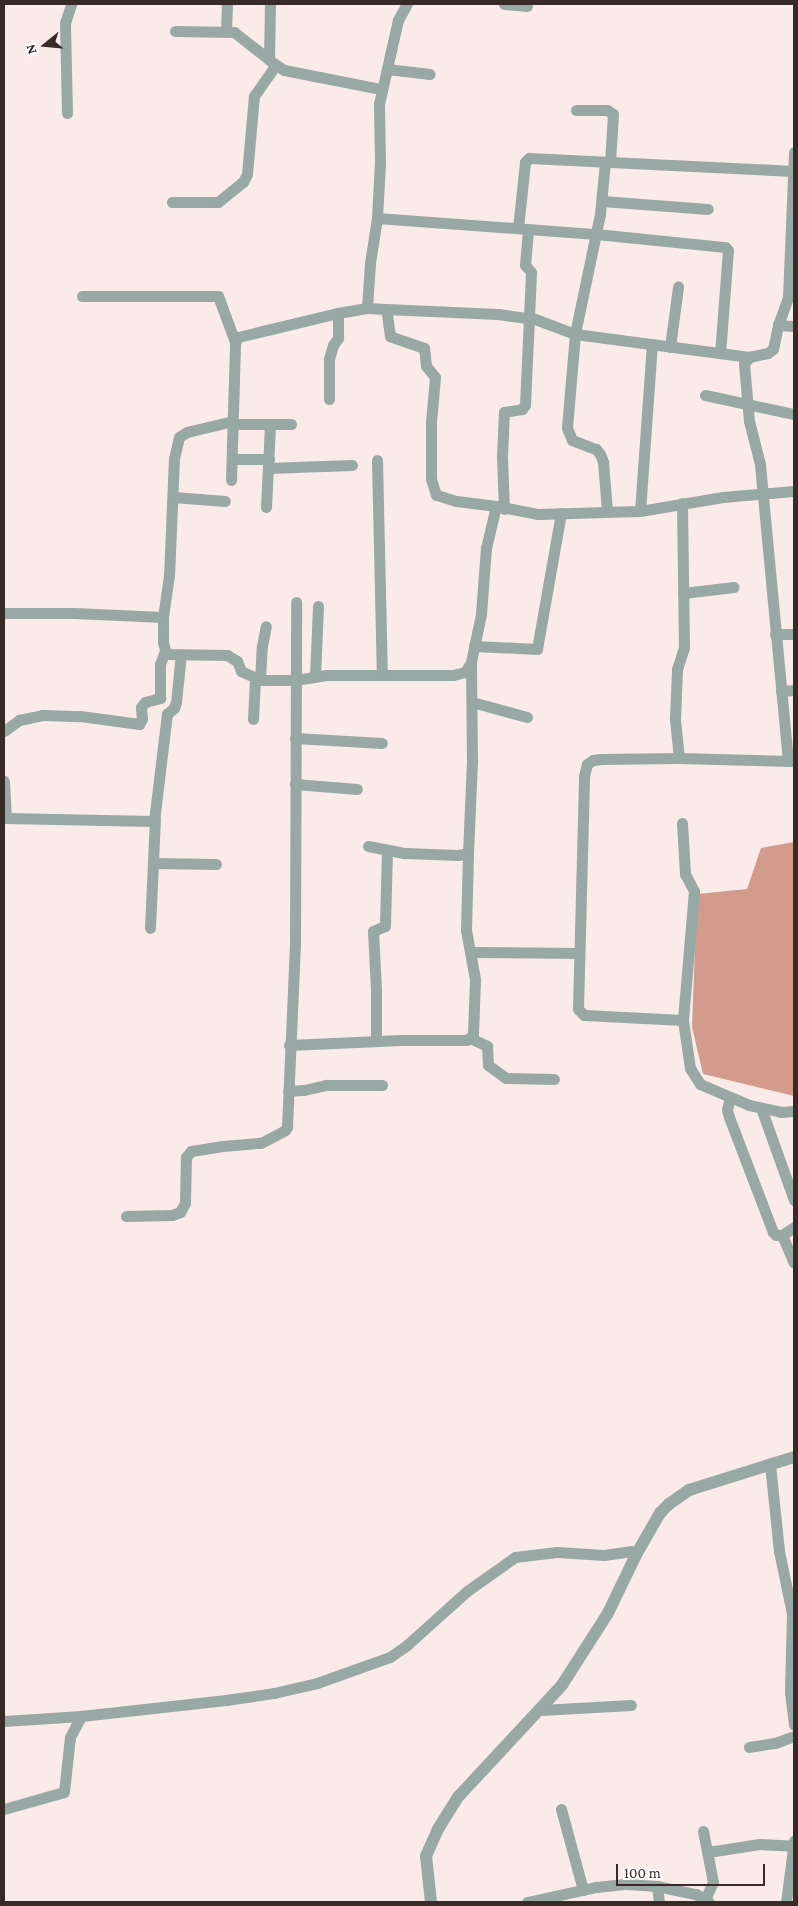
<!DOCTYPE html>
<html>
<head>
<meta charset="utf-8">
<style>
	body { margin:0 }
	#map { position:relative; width:798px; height:1906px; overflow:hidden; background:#faebe8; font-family:"Crimson Pro",serif }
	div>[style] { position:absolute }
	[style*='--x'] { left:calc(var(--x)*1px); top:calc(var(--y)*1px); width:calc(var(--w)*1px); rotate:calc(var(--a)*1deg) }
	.water>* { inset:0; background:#d39b8e }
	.minor>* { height:11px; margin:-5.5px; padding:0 5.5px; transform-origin:5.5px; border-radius:5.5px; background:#98a8a4 }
	.tertiary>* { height:12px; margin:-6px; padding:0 6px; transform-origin:6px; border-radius:6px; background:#98a8a4 }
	span { translate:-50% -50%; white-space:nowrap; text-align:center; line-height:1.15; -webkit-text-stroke:4.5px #fcfcfc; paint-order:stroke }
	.frame { position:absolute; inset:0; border:5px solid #382b27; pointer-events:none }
	.north { position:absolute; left:20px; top:20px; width:50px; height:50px; -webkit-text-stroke:4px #fcfcfc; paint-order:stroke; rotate:253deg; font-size:14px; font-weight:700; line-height:20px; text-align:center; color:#382b27 }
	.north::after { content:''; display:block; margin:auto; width:18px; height:22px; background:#382b27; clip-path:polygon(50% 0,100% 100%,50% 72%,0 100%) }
	.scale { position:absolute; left:616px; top:1864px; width:149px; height:22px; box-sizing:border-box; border:2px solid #382b27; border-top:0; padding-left:6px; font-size:15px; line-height:18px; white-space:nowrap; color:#382b27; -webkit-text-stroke:4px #fcfcfc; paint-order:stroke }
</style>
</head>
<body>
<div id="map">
	<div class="water">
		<i style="clip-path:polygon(794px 842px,794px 1096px,703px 1074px,692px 1027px,697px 894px,747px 889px,761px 848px)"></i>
	</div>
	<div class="minor">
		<i style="--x:504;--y:4;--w:23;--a:5"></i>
		<i style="--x:175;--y:31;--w:59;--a:1"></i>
		<i style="--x:234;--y:32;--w:53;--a:38.2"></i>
		<i style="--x:276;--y:65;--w:9;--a:32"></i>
		<i style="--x:284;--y:70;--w:99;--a:11.1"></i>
		<i style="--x:226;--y:31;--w:27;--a:-88"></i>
		<i style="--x:269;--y:60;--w:56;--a:-89"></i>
		<i style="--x:387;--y:69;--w:43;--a:6.6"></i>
		<i style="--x:576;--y:110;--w:31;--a:0"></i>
		<i style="--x:607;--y:110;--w:7;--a:34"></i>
		<i style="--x:613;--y:114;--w:48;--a:93.6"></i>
		<i style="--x:67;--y:113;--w:90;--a:-91.3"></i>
		<i style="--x:65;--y:23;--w:20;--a:-72"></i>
		<i style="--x:605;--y:162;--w:52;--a:95.5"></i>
		<i style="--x:600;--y:214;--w:123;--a:101.8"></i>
		<i style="--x:575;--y:334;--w:94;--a:94.9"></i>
		<i style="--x:567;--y:428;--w:13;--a:67"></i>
		<i style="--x:572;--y:440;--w:26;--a:21"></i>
		<i style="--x:596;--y:449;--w:6;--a:51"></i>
		<i style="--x:600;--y:454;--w:9;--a:69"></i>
		<i style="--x:603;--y:462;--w:49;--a:85.3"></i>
		<i style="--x:602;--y:201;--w:106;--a:4.3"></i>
		<i style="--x:172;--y:202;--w:46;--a:0"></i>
		<i style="--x:218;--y:202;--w:32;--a:-39"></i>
		<i style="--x:243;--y:182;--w:9;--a:-63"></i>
		<i style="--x:247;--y:174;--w:78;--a:-84.9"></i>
		<i style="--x:254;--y:96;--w:38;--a:-55"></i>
		<i style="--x:377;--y:218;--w:220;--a:4.2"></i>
		<i style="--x:596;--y:234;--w:130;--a:5.8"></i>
		<i style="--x:725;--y:247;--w:4;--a:45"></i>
		<i style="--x:728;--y:250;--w:103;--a:94.4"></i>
		<i style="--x:518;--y:228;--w:66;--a:-83.9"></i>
		<i style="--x:525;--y:162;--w:6;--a:-45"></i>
		<i style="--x:529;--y:158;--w:264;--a:2.8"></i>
		<i style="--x:82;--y:296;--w:136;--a:0"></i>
		<i style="--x:218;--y:296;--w:49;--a:69.7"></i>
		<i style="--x:367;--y:308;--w:45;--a:-86.2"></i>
		<i style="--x:370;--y:263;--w:46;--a:-81.2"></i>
		<i style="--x:377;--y:218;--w:55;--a:-86.9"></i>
		<i style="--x:380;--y:163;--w:59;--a:-91"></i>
		<i style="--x:379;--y:104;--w:86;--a:-77.3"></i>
		<i style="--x:398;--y:20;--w:18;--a:-61"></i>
		<i style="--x:778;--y:325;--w:16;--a:4"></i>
		<i style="--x:670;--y:347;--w:61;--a:-82.4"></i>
		<i style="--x:705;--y:395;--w:91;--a:12.1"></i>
		<i style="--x:329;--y:399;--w:40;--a:-90"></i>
		<i style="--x:329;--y:359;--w:15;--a:-74"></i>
		<i style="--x:333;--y:345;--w:9;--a:-54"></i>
		<i style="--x:338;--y:338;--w:25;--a:-90"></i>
		<i style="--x:338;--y:313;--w:29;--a:-10"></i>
		<i style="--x:367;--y:308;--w:19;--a:3"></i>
		<i style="--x:233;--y:421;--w:47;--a:166.6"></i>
		<i style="--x:187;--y:432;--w:9;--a:148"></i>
		<i style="--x:179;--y:437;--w:22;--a:103"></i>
		<i style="--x:174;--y:458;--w:117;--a:92.4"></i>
		<i style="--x:169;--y:575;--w:42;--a:98.1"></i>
		<i style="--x:163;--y:617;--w:25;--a:90"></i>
		<i style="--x:163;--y:642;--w:12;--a:76"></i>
		<i style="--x:166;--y:654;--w:61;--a:0.9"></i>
		<i style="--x:227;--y:655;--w:12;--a:31"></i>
		<i style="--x:237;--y:661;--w:11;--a:68"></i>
		<i style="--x:241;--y:671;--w:21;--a:25"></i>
		<i style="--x:260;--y:680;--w:35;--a:0"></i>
		<i style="--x:295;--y:680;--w:32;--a:-9"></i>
		<i style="--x:327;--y:675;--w:126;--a:0"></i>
		<i style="--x:453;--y:675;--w:12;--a:-14"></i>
		<i style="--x:465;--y:672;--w:12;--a:-59"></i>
		<i style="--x:471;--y:662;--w:49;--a:-78.2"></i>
		<i style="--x:481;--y:614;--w:66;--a:-85.7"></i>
		<i style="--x:486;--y:548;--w:43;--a:-76.6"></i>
		<i style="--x:496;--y:506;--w:43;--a:10.8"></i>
		<i style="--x:538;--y:514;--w:102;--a:-1.7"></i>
		<i style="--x:640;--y:511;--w:84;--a:-9.6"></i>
		<i style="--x:723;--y:497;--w:71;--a:-4.8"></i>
		<i style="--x:233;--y:424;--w:58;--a:0"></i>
		<i style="--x:232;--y:459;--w:37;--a:0"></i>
		<i style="--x:377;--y:460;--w:214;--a:88.7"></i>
		<i style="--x:268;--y:468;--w:84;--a:-2"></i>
		<i style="--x:231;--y:480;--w:138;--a:-88.3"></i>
		<i style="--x:235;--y:342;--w:6;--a:-59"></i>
		<i style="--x:238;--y:337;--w:103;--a:-13.5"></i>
		<i style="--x:173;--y:497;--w:52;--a:4.4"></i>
		<i style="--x:496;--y:506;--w:40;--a:-172.9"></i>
		<i style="--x:456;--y:501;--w:21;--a:-163"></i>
		<i style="--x:436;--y:495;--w:17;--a:-107"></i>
		<i style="--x:431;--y:479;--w:57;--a:-90"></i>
		<i style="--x:431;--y:422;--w:45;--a:-84.9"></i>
		<i style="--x:435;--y:377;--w:14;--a:-129"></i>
		<i style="--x:426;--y:366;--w:18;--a:-96"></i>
		<i style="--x:424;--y:348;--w:36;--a:-161"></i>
		<i style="--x:390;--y:336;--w:27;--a:-98"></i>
		<i style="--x:386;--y:309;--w:112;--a:2.6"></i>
		<i style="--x:498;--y:314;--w:37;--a:8"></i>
		<i style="--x:535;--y:319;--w:43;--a:20.6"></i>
		<i style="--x:575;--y:334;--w:176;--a:7.5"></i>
		<i style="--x:266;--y:507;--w:83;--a:-87.2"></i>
		<i style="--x:504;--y:509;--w:52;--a:-92.2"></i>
		<i style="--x:502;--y:457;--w:45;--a:-87.5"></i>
		<i style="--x:504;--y:412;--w:18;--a:-9"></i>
		<i style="--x:522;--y:409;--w:5;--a:-53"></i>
		<i style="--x:525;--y:405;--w:133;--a:-87.4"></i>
		<i style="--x:531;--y:272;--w:9;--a:-131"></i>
		<i style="--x:525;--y:265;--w:36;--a:-85"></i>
		<i style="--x:640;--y:511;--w:167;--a:-85.9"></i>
		<i style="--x:683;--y:593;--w:51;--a:-6.7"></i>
		<i style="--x:4;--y:613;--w:70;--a:0"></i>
		<i style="--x:74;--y:613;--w:89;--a:2.6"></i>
		<i style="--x:775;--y:634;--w:19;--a:0"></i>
		<i style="--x:474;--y:646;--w:63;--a:2.7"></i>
		<i style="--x:537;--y:649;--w:138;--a:-80"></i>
		<i style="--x:315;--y:677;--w:71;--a:-87.6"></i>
		<i style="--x:260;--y:680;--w:34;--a:-87"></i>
		<i style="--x:262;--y:646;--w:20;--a:-79"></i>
		<i style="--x:781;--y:691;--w:13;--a:-4"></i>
		<i style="--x:472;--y:702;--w:57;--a:15.3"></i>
		<i style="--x:253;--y:719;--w:40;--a:-87.1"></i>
		<i style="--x:4;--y:731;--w:19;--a:-36"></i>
		<i style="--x:19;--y:720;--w:24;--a:-12"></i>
		<i style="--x:42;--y:715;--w:38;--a:2"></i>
		<i style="--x:80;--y:716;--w:60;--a:7.7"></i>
		<i style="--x:139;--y:724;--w:6;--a:-59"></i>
		<i style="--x:142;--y:719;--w:12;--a:-95"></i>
		<i style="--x:141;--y:707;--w:6;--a:-51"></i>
		<i style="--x:145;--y:702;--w:16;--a:-15"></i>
		<i style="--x:160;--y:698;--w:34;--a:-90"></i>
		<i style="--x:160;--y:664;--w:14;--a:-69"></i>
		<i style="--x:295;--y:738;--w:87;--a:3.3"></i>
		<i style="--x:679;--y:758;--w:39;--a:-96"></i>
		<i style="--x:675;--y:719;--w:50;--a:-87.7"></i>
		<i style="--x:677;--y:669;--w:22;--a:-72"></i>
		<i style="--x:684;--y:648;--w:145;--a:-90.8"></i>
		<i style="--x:788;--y:761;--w:298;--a:-95.4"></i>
		<i style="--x:760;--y:464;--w:44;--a:-104.3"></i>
		<i style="--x:749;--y:421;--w:57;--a:-95"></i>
		<i style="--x:744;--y:364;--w:9;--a:-54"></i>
		<i style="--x:749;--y:357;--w:19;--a:-12"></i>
		<i style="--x:768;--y:353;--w:6;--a:-39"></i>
		<i style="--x:773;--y:349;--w:25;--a:-78"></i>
		<i style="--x:778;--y:325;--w:30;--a:-70"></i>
		<i style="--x:788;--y:297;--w:145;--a:-87.6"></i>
		<i style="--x:4;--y:781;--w:37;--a:87"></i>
		<i style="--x:295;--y:784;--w:62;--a:4.6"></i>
		<i style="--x:4;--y:818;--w:150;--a:1.1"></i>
		<i style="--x:154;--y:821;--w:108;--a:-83.1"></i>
		<i style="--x:167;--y:714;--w:9;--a:-41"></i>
		<i style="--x:174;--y:708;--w:6;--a:-72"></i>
		<i style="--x:176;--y:702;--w:48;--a:-84.1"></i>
		<i style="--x:682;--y:823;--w:51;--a:86.6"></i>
		<i style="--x:685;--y:874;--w:19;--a:62"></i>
		<i style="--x:694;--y:891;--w:129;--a:94.9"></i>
		<i style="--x:683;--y:1020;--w:99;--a:-177.1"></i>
		<i style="--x:584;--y:1015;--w:8;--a:-135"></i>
		<i style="--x:578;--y:1009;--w:233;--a:-88.5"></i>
		<i style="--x:584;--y:776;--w:12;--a:-76"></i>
		<i style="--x:587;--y:764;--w:7;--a:-34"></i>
		<i style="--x:593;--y:760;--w:8;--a:-7"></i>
		<i style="--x:601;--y:759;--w:78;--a:-0.7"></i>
		<i style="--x:679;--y:758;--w:115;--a:1.5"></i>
		<i style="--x:368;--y:846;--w:38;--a:11"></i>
		<i style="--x:405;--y:853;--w:53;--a:2.2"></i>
		<i style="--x:458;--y:855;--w:10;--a:-11"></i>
		<i style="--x:468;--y:853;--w:92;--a:-87.5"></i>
		<i style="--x:472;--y:761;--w:99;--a:-90.6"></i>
		<i style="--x:153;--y:863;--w:63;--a:0.9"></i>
		<i style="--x:150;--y:928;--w:110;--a:-87.4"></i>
		<i style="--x:470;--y:952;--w:109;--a:0.5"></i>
		<i style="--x:683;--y:1020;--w:49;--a:81.7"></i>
		<i style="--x:690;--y:1068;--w:19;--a:58"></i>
		<i style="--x:700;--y:1084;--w:53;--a:23.2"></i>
		<i style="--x:749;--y:1105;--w:33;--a:12"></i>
		<i style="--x:781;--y:1112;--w:13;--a:-4"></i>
		<i style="--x:470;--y:1038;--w:19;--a:25"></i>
		<i style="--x:487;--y:1046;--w:19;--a:87"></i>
		<i style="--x:488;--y:1065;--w:22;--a:36"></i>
		<i style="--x:506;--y:1078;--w:48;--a:1.2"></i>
		<i style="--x:376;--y:1041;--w:51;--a:-90"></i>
		<i style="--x:376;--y:990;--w:59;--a:-92.9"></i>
		<i style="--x:373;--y:931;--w:13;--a:-23"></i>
		<i style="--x:385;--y:926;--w:76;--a:-88.5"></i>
		<i style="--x:289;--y:1045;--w:112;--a:-2.6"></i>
		<i style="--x:401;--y:1040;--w:65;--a:0"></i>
		<i style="--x:466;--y:1040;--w:4;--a:-27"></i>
		<i style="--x:470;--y:1038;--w:5;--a:-53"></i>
		<i style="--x:473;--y:1034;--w:55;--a:-87.9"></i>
		<i style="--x:475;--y:979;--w:50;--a:-100.4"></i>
		<i style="--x:466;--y:930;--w:77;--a:-88.5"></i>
		<i style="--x:288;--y:1091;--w:16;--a:-4"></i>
		<i style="--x:304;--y:1090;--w:23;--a:-13"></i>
		<i style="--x:326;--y:1085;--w:56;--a:0"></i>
		<i style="--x:730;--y:1097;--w:13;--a:103"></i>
		<i style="--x:727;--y:1110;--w:7;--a:74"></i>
		<i style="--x:729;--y:1117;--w:123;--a:69.1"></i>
		<i style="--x:773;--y:1232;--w:4;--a:45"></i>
		<i style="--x:776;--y:1235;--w:6;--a:0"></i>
		<i style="--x:761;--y:1108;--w:98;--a:70.3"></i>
		<i style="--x:126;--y:1216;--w:46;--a:-1.2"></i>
		<i style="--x:172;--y:1215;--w:9;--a:-21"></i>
		<i style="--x:180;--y:1212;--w:10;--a:-61"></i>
		<i style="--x:185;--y:1203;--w:46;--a:-88.8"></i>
		<i style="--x:186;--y:1157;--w:8;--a:-50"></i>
		<i style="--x:191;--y:1151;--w:32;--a:-9"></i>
		<i style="--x:223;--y:1146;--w:38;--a:-5"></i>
		<i style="--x:261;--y:1143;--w:27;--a:-28"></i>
		<i style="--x:285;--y:1130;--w:4;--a:-56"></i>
		<i style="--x:287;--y:1127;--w:183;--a:-87.5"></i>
		<i style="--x:295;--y:944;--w:342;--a:-89.8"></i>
		<i style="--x:794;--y:1227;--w:14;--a:146"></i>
		<i style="--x:782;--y:1235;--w:30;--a:67"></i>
		<i style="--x:770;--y:1464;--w:87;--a:84.1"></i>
		<i style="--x:779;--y:1551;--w:64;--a:78.3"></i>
		<i style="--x:792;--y:1614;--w:78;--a:91.5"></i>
		<i style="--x:790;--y:1692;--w:33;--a:83"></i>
		<i style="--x:541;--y:1710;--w:90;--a:-3.2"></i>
		<i style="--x:4;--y:1721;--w:77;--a:-3.7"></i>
		<i style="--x:81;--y:1716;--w:146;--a:-6.3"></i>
		<i style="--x:226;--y:1700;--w:49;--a:-8.3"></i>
		<i style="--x:274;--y:1693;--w:44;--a:-13.1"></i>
		<i style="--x:317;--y:1683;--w:77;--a:-19.6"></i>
		<i style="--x:390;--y:1657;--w:21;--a:-35"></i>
		<i style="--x:407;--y:1645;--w:81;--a:-42"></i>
		<i style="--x:467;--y:1591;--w:59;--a:-35.3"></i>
		<i style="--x:515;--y:1557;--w:42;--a:-6.8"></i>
		<i style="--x:557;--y:1552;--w:47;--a:3.7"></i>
		<i style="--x:604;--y:1555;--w:27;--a:-8"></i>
		<i style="--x:631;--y:1551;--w:6;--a:18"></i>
		<i style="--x:749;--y:1747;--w:26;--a:-9"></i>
		<i style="--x:775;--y:1743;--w:20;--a:-20"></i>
		<i style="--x:4;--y:1809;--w:62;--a:-15.8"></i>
		<i style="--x:64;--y:1792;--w:55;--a:-83.8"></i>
		<i style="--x:70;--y:1737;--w:24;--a:-62"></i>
		<i style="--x:561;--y:1809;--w:84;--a:74.8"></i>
		<i style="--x:703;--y:1831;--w:52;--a:78.9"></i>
		<i style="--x:713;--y:1882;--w:19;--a:115"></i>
		<i style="--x:708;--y:1852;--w:52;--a:-8.9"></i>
		<i style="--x:759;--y:1844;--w:34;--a:3"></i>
		<i style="--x:657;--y:1886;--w:16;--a:83"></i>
		<i style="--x:527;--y:1902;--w:71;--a:-12.3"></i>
		<i style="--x:596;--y:1887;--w:31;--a:-6"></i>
		<i style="--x:627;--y:1884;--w:30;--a:4"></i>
		<i style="--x:657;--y:1886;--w:40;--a:12"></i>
		<i style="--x:696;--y:1894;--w:15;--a:32"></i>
		<i style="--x:786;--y:1902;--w:62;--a:-82.5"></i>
	</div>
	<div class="tertiary">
		<i style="--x:431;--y:1902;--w:46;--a:-96.2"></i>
		<i style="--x:426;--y:1856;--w:30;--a:-66"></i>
		<i style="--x:438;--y:1829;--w:39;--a:-58"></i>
		<i style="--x:459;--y:1796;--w:151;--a:-47.1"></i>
		<i style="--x:562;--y:1685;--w:85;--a:-57.4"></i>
		<i style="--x:608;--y:1613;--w:67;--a:-64.2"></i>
		<i style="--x:637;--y:1553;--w:46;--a:-60.1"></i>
		<i style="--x:660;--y:1513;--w:13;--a:-45"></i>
		<i style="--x:669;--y:1504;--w:24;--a:-35"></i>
		<i style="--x:689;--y:1490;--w:110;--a:-17.4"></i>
	</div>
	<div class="frame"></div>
	<div class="north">N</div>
	<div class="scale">100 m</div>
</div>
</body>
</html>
